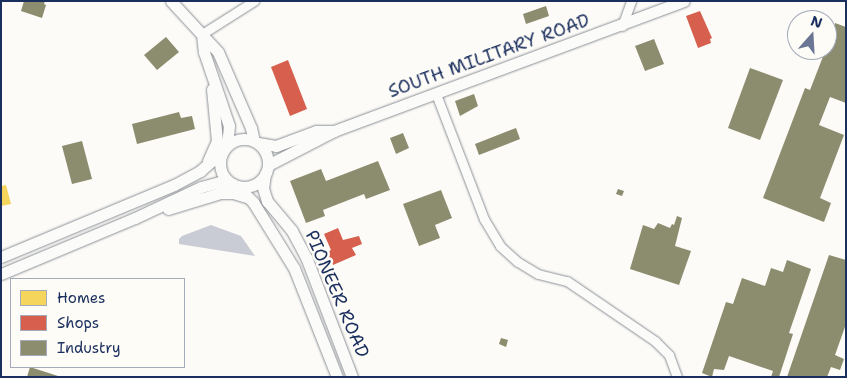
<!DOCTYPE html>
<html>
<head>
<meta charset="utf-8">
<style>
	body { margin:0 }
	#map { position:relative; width:847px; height:378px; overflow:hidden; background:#fcfbf8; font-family:"Shantell Sans",sans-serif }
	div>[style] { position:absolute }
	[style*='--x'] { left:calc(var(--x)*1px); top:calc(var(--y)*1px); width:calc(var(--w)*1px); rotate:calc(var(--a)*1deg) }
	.water>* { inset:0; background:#c9ccd4 }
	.homes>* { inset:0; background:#f6d55c }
	.shops>* { inset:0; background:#d6604d }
	.industry>* { inset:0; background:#8c8c6e }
	.roads { filter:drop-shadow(0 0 1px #8c9097) drop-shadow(0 0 1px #8c9097) }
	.minor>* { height:9px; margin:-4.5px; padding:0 4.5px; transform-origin:4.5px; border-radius:4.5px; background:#fbfbf9 }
	.major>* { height:11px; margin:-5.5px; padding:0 5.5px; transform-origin:5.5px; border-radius:5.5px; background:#fbfbf9 }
	.major>.ring { margin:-5.5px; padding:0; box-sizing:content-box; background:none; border:11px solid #fbfbf9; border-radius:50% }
	span { translate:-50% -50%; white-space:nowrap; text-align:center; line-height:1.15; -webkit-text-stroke:5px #fdfcf7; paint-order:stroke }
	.street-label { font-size:18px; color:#1b2f5e }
	.frame { position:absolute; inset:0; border:2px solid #1b2f5e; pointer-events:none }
	.legend { position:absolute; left:10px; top:278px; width:175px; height:90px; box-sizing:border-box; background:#fdfcf7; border:1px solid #a3aaba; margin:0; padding:6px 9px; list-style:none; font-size:15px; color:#1b2f5e }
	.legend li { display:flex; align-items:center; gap:10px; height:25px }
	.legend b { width:25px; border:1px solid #a3aaba }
	.north { position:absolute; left:787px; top:10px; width:50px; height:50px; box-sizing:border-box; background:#fdfcf7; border:1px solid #a3aaba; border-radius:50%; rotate:19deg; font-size:14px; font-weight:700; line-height:20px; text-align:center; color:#1b2f5e }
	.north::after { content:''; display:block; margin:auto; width:18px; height:22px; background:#6a7694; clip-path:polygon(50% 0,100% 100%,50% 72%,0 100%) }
</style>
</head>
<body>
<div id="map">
	<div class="water">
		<i style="clip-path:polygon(211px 225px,241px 236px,255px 256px,179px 244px,179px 239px,182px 236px)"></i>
	</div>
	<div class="homes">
		<i style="clip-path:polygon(6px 185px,11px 204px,1px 206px,1px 186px)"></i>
	</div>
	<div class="shops">
		<i style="clip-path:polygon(700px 11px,712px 38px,710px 39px,711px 43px,698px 48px,686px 16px)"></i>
		<i style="clip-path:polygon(288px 60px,307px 109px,290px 116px,271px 67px)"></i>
		<i style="clip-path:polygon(338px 228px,343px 240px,359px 236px,362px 244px,352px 248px,356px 255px,333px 265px,327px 252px,331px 250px,324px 234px)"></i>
	</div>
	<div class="industry">
		<i style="clip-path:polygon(24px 1px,45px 1px,44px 4px,46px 5px,42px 18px,21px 11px)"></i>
		<i style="clip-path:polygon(546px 6px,549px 16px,526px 24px,523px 14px)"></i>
		<i style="clip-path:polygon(835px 23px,846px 27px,846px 103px,830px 97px,819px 125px,844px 135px,820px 198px,831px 203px,824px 222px,763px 198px,805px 88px,810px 90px,824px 54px,814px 50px,827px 50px,827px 37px,829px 32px,832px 33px)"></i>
		<i style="clip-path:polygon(166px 37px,179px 52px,157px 70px,144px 55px)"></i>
		<i style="clip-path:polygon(654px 39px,664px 64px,645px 71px,635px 46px)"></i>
		<i style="clip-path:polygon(750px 68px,783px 80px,760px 140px,728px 128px)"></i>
		<i style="clip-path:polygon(474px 94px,478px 106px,460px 116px,455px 101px)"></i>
		<i style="clip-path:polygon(179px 112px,181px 118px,192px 116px,195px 129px,137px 144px,132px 124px)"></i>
		<i style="clip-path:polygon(516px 128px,520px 139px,479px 155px,475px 144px)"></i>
		<i style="clip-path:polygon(403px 133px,409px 148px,396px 154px,390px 138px)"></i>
		<i style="clip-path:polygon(82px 141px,92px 179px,72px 184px,62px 146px)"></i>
		<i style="clip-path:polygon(378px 161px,390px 190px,366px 199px,364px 194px,323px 210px,325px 216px,306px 223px,290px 181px,321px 169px,326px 181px)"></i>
		<i style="clip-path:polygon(618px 189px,624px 191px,622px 196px,616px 194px)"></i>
		<i style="clip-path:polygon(441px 190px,452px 218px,435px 225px,440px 238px,419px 246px,403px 204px)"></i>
		<i style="clip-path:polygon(677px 216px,682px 218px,675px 246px,691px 251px,679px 285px,630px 269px,643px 225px,654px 229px,658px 223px,670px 228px,672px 224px,674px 225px)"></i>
		<i style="clip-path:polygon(829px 255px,846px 260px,846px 324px,835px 355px,844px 359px,840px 370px,831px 367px,827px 377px,787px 377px)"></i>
		<i style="clip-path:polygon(787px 260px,811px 269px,789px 333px,793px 334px,779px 377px,771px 377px,773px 371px,729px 356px,724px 370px,714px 369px,712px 377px,702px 373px,726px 302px,733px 304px,742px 278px,765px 286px,771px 268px,783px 272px)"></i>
		<i style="clip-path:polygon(501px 338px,508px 340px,506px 347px,499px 344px)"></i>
		<i style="clip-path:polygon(30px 367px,58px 376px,58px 377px,27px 377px)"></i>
	</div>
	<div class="roads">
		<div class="minor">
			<i style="--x:622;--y:26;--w:27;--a:-70"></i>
			<i style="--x:202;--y:34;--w:62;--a:-32.4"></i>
			<i style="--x:436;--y:94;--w:134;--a:69"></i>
			<i style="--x:484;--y:219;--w:31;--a:59"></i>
			<i style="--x:500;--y:246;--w:24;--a:42"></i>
			<i style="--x:518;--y:262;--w:23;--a:31"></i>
			<i style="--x:538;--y:274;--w:30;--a:14"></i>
			<i style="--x:567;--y:281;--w:107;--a:34.3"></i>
			<i style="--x:655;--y:341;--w:20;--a:45"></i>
			<i style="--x:669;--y:355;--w:23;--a:70"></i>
		</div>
		<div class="major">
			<i style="--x:171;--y:1;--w:69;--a:47.3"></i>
			<i style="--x:218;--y:52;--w:83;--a:66.5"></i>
			<i style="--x:251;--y:128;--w:13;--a:77"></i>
			<i style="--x:202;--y:34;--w:18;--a:84"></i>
			<i style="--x:204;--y:52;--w:78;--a:71.3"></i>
			<i style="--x:229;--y:126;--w:19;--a:96"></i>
			<i class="ring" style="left:220px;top:139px;width:37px;height:37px"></i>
			<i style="--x:258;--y:143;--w:18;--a:9"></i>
			<i style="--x:276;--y:146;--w:43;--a:-20.6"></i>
			<i style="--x:316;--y:131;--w:18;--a:0"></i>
			<i style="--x:208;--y:161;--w:22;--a:-66"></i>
			<i style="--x:217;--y:141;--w:52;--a:-95.5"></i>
			<i style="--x:268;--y:165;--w:74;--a:-27.3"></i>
			<i style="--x:334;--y:131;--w:373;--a:-20.4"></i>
			<i style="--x:265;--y:174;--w:14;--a:98"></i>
			<i style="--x:263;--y:188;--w:14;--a:73"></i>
			<i style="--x:267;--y:201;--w:39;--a:50"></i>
			<i style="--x:292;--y:231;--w:30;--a:62"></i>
			<i style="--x:306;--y:257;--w:129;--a:69"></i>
			<i style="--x:237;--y:186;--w:23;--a:45"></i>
			<i style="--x:253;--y:202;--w:78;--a:58.2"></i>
			<i style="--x:294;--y:268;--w:117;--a:68.5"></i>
			<i style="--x:168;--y:209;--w:54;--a:-17.1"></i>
			<i style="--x:220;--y:193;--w:13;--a:0"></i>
			<i style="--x:233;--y:193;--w:14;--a:17"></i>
			<i style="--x:1;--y:257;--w:187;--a:-22.6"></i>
			<i style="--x:174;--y:185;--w:30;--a:-28"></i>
			<i style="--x:200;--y:171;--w:30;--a:-41"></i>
			<i style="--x:1;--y:274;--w:145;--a:-22.7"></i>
			<i style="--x:135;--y:218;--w:73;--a:-25.2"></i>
			<i style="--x:201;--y:187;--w:20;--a:-15"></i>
			<i style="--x:220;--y:182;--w:13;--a:9"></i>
		</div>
	</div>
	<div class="street-label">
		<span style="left:489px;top:56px;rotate:-20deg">SOUTH MILITARY ROAD</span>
		<span style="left:337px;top:294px;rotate:67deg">PIONEER ROAD</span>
	</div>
	<div class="frame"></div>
	<ul class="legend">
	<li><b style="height:14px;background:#f6d55c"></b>Homes</li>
	<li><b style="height:14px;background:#d6604d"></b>Shops</li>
	<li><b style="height:14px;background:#8c8c6e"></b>Industry</li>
	</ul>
	<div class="north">N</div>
</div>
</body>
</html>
